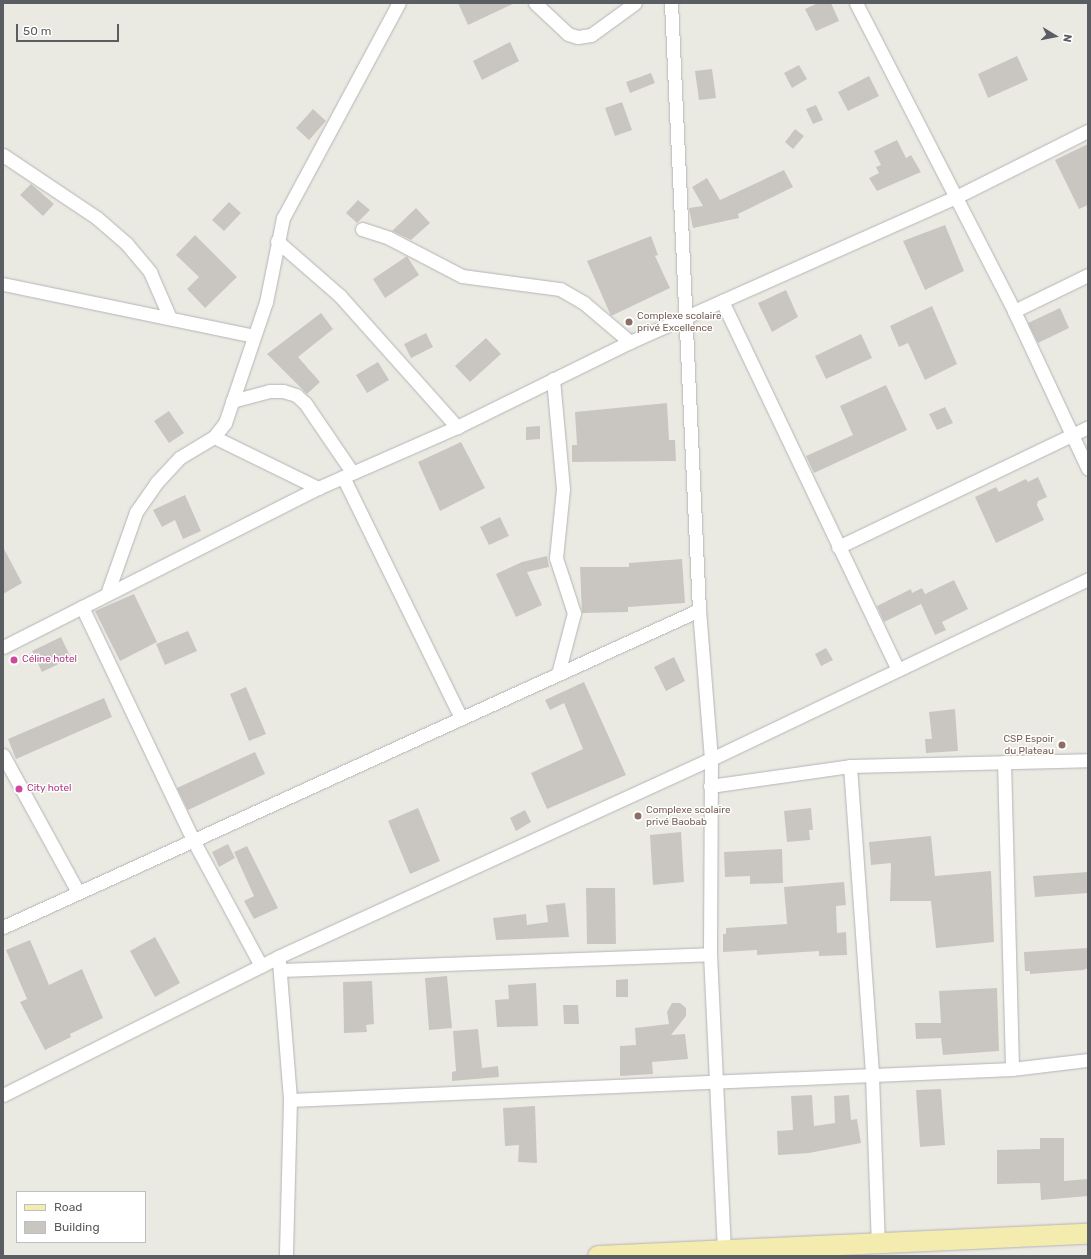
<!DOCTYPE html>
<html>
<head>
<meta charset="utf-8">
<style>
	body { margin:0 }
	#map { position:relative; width:1091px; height:1259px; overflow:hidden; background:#ebeae2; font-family:Rubik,sans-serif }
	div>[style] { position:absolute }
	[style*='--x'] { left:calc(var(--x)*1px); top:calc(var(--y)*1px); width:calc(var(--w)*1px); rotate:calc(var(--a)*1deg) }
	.building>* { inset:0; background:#c9c6c1 }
	.roads { filter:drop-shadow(0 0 1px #b3b4b8) drop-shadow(0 0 1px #b3b4b8) }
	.minor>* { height:13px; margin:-6.5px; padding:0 6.5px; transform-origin:6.5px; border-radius:6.5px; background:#fff }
	.primary>* { height:20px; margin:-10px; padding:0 10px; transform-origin:10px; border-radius:10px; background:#f4ebae }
	.dots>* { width:11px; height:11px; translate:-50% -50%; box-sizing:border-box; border:2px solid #fff; border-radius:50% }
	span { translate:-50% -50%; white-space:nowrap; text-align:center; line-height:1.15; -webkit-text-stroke:3px #fff; paint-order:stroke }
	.education-label { font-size:10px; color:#785e54 }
	.left { translate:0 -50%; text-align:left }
	.right { translate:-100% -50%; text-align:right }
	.hotel-label { font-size:10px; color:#b23c85 }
	.frame { position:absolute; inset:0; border:4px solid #5a5d61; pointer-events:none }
	.legend { position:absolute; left:16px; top:1191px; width:130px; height:52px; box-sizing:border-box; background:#fff; border:1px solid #bdbec0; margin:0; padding:5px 7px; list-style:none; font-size:12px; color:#5a5d61 }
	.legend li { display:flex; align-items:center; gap:8px; height:20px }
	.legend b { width:20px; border:1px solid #bdbec0 }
	.north { position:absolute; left:1035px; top:16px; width:40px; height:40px; -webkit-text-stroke:3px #fff; paint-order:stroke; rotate:100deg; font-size:11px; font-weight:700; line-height:16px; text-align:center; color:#5a5d61 }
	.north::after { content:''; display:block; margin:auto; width:14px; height:18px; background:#5a5d61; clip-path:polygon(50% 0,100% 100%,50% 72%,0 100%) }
	.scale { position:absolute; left:16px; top:24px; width:103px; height:18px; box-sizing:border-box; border:2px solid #5a5d61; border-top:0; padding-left:5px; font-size:12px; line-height:14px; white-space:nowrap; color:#5a5d61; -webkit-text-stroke:3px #fff; paint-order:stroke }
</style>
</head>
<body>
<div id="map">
	<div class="building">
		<i style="clip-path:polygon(458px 3px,515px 3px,468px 25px)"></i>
		<i style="clip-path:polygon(818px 3px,831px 3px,839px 21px,816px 31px,805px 9px)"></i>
		<i style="clip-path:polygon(510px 42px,519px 61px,482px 80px,473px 61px)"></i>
		<i style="clip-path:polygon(1017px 56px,1028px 80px,988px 98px,978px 74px)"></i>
		<i style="clip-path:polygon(799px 65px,807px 79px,792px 88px,784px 73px)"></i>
		<i style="clip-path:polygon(712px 69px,716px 98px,699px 100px,695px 71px)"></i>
		<i style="clip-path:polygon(651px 73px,655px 83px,630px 93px,626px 82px)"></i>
		<i style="clip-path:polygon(869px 76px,879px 96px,848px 111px,838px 92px)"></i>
		<i style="clip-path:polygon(622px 102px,632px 130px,615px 136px,605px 108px)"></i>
		<i style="clip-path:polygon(816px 105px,823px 120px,813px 124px,806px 109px)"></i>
		<i style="clip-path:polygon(313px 109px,326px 121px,309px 140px,296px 128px)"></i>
		<i style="clip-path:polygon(795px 129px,804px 136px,793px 149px,785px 142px)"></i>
		<i style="clip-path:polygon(897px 140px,906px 158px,911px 155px,921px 172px,877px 191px,869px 178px,879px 173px,876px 167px,881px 165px,874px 151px)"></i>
		<i style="clip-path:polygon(1088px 144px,1088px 205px,1079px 209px,1055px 160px)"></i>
		<i style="clip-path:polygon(784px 170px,793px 187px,738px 214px,739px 218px,693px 228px,689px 208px,703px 206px,692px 187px,707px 178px,720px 200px)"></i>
		<i style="clip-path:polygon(31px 184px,54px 204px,43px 216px,20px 195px)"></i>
		<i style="clip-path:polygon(358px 200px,370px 210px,357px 223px,346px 213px)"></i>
		<i style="clip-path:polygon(229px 202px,241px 213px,224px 231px,212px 220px)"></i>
		<i style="clip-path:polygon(416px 208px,430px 223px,411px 240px,392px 231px)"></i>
		<i style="clip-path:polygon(945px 225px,964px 271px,925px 290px,903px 241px)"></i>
		<i style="clip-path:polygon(195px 235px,237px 277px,205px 308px,187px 289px,199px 277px,176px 255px)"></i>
		<i style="clip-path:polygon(651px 236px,658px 255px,655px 256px,670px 288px,611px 316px,587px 261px)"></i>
		<i style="clip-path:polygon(407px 256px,419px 275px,385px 298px,373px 279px)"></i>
		<i style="clip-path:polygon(786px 290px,798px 317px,772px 332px,758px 303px)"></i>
		<i style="clip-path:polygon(932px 306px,957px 364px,925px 380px,908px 343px,899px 347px,890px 326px)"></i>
		<i style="clip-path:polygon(1060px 308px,1069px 328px,1038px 343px,1028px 323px)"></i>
		<i style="clip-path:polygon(321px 313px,333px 329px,298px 357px,320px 382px,307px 394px,267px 354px)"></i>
		<i style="clip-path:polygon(426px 333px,433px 347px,411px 358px,404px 344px)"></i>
		<i style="clip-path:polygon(861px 334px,872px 358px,826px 379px,815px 356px)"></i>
		<i style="clip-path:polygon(486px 338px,501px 354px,470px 382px,455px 366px)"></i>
		<i style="clip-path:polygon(378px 362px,389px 380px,367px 393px,356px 375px)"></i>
		<i style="clip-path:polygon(886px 385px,907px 430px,814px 473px,806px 456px,853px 435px,840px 406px)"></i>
		<i style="clip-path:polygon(667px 403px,669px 440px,675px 440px,676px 461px,572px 462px,572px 445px,577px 445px,575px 412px)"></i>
		<i style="clip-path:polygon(945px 407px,953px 423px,937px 430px,929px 414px)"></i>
		<i style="clip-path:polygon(169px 411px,184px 433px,169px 443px,154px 421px)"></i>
		<i style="clip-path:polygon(540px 426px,540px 439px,526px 440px,526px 427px)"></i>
		<i style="clip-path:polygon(461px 442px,485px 488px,440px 511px,418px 462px)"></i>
		<i style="clip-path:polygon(1038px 477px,1047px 497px,1038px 501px,1037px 505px,1044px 520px,996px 543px,975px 497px,996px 487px,999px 492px,1026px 479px,1028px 482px)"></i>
		<i style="clip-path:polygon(185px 495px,201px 531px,183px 539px,175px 520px,162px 527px,153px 510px)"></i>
		<i style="clip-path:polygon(500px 517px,509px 536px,489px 545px,480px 527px)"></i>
		<i style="clip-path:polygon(3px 547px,22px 583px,3px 594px)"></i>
		<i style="clip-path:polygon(547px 556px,549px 567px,527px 572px,542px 605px,516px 617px,496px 574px,522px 562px)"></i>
		<i style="clip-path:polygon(682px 559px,685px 603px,628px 607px,628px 612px,582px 613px,580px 567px,629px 567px,629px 563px)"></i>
		<i style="clip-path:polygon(954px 580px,968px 609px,942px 622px,946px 630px,935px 635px,921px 604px,884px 622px,877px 606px,911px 589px,912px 593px,922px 588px,925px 594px)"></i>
		<i style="clip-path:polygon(134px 594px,157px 642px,120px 661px,95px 611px)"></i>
		<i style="clip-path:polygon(188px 631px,197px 651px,165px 665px,156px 644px)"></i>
		<i style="clip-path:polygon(61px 637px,71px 658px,42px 672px,32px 651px)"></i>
		<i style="clip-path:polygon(826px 648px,833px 660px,821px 666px,815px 654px)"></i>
		<i style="clip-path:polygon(674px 657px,685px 681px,666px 691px,654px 667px)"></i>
		<i style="clip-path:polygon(584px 682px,626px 775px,547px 809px,531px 773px,583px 749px,564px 703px,550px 710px,545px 700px)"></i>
		<i style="clip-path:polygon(246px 687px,266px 734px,249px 741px,230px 694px)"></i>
		<i style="clip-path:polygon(104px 698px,112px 717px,16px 759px,8px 739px)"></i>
		<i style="clip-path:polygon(955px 709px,958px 751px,926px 753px,925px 739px,932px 739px,929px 712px)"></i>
		<i style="clip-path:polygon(255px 752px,265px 774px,188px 810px,177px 788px)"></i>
		<i style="clip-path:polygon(418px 808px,440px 861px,410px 874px,388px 821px)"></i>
		<i style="clip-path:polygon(811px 808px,813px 830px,809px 830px,810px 840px,787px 842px,784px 811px)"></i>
		<i style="clip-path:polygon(525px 810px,531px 822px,516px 831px,510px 818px)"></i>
		<i style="clip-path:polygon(681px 832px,684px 882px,653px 885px,650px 835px)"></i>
		<i style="clip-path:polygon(931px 836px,935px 876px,991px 871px,994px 942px,936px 948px,931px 901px,890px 901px,891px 863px,871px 865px,869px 842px)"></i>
		<i style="clip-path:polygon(228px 844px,235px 858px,219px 867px,212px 852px)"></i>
		<i style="clip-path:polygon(247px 846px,278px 908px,254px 919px,244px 901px,254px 896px,234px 852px)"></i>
		<i style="clip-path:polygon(782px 849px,783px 883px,750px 884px,750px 876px,725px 877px,724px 852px)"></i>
		<i style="clip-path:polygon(1088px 872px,1088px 893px,1035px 897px,1033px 876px)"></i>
		<i style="clip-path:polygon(844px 882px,846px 905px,836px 906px,837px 933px,846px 932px,847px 955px,819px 956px,819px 951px,757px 955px,757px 950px,723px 952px,723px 934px,726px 934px,726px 928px,787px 924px,784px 887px)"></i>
		<i style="clip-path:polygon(586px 888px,615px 888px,616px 944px,587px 944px)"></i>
		<i style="clip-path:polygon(565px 903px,569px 937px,496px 940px,493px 918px,526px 914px,527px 925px,548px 922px,546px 905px)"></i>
		<i style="clip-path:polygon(155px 937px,180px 983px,155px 997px,130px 951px)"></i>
		<i style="clip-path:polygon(30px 940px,49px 985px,82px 969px,103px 1018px,70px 1034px,71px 1037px,45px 1050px,20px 1002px,27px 999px,6px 950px)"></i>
		<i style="clip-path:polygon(1088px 948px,1088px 968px,1083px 970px,1030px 974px,1030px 971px,1025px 971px,1024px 952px)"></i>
		<i style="clip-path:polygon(447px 976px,452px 1028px,429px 1030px,425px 978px)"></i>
		<i style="clip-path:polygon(628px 979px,628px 997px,616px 997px,616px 980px)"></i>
		<i style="clip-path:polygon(372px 981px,374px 1024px,366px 1025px,367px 1032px,344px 1033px,343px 982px)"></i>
		<i style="clip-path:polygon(536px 983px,538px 1026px,497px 1027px,495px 1000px,509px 999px,508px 985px)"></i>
		<i style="clip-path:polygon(997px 988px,999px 1051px,943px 1055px,941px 1038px,916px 1039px,915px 1023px,941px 1023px,939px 991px)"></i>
		<i style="clip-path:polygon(672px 1003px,680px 1003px,686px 1008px,686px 1016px,671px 1035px,685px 1034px,688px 1059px,652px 1062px,653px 1074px,620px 1076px,620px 1046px,636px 1045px,635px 1028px,669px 1024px,667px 1012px)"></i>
		<i style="clip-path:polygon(563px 1005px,578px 1005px,579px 1024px,564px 1024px)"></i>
		<i style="clip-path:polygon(478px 1029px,482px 1068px,498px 1066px,499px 1077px,452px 1081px,452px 1072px,456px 1071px,453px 1031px)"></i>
		<i style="clip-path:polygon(941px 1089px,945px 1145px,920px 1147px,916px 1090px)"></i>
		<i style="clip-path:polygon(812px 1095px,814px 1126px,835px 1123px,834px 1096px,849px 1095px,851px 1120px,857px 1119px,861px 1143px,809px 1153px,778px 1155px,777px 1131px,793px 1130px,791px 1096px)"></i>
		<i style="clip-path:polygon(535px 1106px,537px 1163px,518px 1162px,519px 1145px,505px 1146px,503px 1108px)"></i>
		<i style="clip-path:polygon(1040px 1138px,1064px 1138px,1064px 1181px,1088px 1179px,1088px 1196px,1041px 1200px,1040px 1183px,997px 1184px,997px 1150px,1040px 1149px)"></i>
	</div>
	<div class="roads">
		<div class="minor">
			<i style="--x:535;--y:3;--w:45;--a:43.2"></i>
			<i style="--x:568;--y:34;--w:10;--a:17"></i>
			<i style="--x:578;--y:37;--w:13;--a:-9"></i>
			<i style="--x:591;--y:35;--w:54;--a:-36"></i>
			<i style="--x:671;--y:3;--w:608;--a:87.36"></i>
			<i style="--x:699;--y:610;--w:149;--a:85.4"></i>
			<i style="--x:711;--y:759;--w:195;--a:90.3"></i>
			<i style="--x:710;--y:954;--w:297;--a:87.3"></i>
			<i style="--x:856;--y:3;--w:346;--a:62.8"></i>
			<i style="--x:1014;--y:311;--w:174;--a:64.9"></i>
			<i style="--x:3;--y:155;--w:113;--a:33.8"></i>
			<i style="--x:97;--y:218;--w:38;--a:41"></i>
			<i style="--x:126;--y:243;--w:38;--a:50"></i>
			<i style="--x:150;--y:272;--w:50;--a:66.5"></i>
			<i style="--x:362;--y:229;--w:28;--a:18"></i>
			<i style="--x:389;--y:238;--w:82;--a:27.5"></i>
			<i style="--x:462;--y:276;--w:99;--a:7.6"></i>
			<i style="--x:560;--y:289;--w:28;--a:30"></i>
			<i style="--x:584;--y:303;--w:60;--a:40.3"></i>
			<i style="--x:277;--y:241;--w:84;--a:41.1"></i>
			<i style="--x:340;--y:296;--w:176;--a:48.2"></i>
			<i style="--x:3;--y:284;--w:256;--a:11.7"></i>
			<i style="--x:722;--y:301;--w:407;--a:64.5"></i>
			<i style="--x:1014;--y:311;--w:82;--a:-25.9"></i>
			<i style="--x:553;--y:379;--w:110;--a:84.8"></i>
			<i style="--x:563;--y:489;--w:69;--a:95.8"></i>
			<i style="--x:556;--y:558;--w:58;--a:71.9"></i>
			<i style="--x:574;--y:613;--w:63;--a:104.7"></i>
			<i style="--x:232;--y:401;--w:38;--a:-15"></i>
			<i style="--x:269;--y:391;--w:14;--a:0"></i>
			<i style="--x:283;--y:391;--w:14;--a:17"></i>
			<i style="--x:296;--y:395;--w:12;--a:42"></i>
			<i style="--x:305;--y:403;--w:83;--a:55.7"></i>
			<i style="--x:214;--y:437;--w:116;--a:26.1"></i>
			<i style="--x:343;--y:477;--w:268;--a:63.9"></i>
			<i style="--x:838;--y:547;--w:277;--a:-25.6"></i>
			<i style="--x:107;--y:594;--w:87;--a:-70.5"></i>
			<i style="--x:136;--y:512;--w:35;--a:-55"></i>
			<i style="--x:156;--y:483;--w:34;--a:-47"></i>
			<i style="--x:179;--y:458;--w:41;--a:-31"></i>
			<i style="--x:214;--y:437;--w:18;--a:-52"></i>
			<i style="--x:225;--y:423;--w:128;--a:-71.3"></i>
			<i style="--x:266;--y:302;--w:86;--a:-78.6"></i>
			<i style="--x:283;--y:218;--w:244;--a:-61.7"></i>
			<i style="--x:82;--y:607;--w:258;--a:64.5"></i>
			<i style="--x:193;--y:840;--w:143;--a:61.6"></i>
			<i style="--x:3;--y:647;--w:353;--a:-26.8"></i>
			<i style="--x:318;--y:488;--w:152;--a:-23.7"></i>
			<i style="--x:457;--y:427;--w:193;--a:-26.2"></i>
			<i style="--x:630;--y:342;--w:355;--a:-24"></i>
			<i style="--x:954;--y:198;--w:150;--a:-26.6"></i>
			<i style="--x:3;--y:755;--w:156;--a:61.3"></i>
			<i style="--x:1004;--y:762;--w:307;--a:88.5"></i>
			<i style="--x:850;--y:766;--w:310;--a:85.9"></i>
			<i style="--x:872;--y:1075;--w:169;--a:88"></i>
			<i style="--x:710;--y:786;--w:141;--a:-8.1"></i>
			<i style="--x:850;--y:766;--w:238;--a:-1.4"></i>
			<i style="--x:3;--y:927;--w:765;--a:-24.49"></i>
			<i style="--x:279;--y:962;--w:138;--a:85.4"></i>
			<i style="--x:290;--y:1100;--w:156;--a:91.5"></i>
			<i style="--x:281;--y:970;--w:429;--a:-2.1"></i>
			<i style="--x:3;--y:1095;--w:308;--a:-26.6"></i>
			<i style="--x:278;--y:957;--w:476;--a:-24.6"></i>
			<i style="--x:711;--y:759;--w:418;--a:-25.5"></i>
			<i style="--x:290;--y:1100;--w:723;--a:-2.46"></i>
			<i style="--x:1012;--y:1069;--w:77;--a:-6.8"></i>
		</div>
		<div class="primary">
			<i style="--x:598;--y:1256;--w:490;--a:-2.6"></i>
		</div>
	</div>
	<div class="dots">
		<i style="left:629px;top:322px;background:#8d6e63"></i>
		<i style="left:14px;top:660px;background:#d1479c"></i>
		<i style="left:1062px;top:745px;background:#8d6e63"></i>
		<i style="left:19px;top:789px;background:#d1479c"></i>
		<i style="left:638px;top:816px;background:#8d6e63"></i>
	</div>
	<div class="education-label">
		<span class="left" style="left:637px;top:322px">Complexe scolaire<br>privé Excellence</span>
		<span class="right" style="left:1054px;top:745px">CSP Espoir<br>du Plateau</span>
		<span class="left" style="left:646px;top:816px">Complexe scolaire<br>privé Baobab</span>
	</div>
	<div class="hotel-label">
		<span class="left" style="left:22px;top:660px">Céline hotel</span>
		<span class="left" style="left:27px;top:789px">City hotel</span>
	</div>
	<div class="frame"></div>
	<ul class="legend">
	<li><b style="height:5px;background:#f4ebae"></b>Road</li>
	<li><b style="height:11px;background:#c9c6c1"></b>Building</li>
	</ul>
	<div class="north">N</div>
	<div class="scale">50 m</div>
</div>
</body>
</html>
